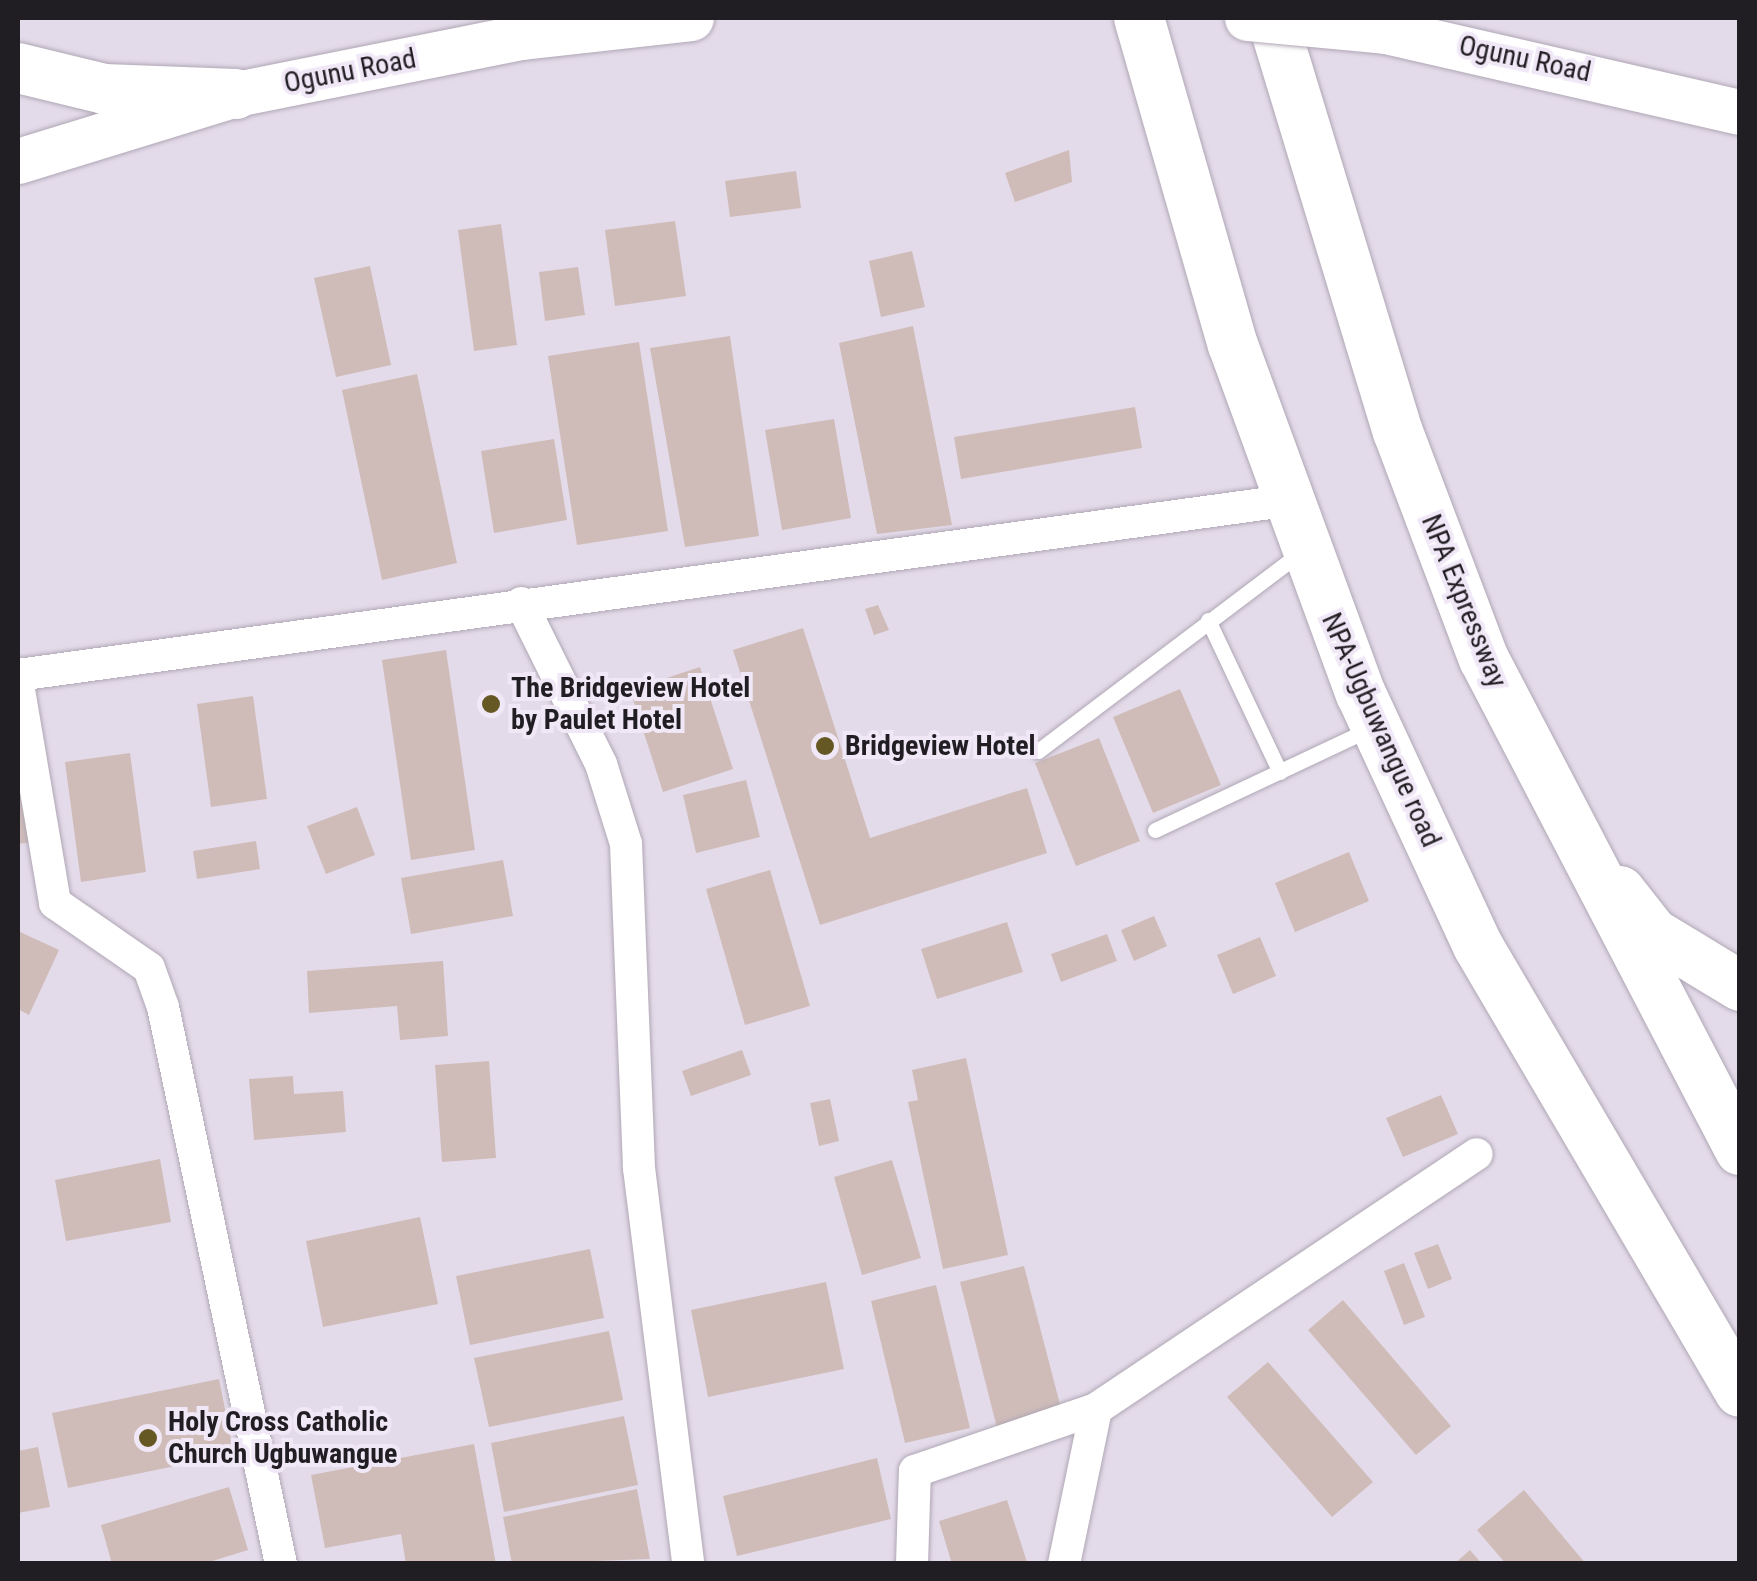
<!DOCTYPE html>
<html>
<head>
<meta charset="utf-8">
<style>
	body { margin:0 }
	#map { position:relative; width:1757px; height:1581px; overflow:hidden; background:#e4dbea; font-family:"Roboto Condensed",sans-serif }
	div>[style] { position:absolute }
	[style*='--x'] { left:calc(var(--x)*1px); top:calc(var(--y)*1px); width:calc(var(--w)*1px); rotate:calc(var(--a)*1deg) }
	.building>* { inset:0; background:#cfbcb9 }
	.roads { filter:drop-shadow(0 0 2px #b0a7b5) drop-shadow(0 0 2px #b0a7b5) }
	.service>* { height:15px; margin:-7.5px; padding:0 7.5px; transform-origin:7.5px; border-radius:7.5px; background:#fff }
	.minor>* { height:32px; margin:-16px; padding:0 16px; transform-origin:16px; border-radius:16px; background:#fff }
	.secondary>* { height:45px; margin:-22.5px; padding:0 22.5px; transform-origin:22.5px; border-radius:22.5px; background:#fff }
	.primary>* { height:50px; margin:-25px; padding:0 25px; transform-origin:25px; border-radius:25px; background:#fff }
	.bridges { filter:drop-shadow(0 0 2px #b0a7b5) drop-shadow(0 0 2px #b0a7b5) }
	.secondary-bridge>* { height:45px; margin:-22.5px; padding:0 22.5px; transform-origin:22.5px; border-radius:22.5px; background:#fff }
	.dots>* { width:28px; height:28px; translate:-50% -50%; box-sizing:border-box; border:5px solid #f1e8f7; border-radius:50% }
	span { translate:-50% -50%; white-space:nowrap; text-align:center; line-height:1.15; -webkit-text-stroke:8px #f1e8f7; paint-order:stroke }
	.street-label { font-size:28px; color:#211e23 }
	.poi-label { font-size:28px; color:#211e23; font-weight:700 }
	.left { translate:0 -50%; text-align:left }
	.frame { position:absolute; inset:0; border:20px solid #211e23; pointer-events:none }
</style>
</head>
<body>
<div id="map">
	<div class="building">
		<i style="clip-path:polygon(1069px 150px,1072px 182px,1015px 202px,1005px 173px)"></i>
		<i style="clip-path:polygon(796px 171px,801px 208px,730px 217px,725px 181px)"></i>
		<i style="clip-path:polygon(675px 221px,686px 296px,615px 306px,605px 230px)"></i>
		<i style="clip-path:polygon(501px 224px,517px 345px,474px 351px,458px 230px)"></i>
		<i style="clip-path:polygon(912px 251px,925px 307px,881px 317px,869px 261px)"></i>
		<i style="clip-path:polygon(370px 266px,391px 365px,336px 377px,314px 278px)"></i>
		<i style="clip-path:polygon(578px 267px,585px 315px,545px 321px,539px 272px)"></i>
		<i style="clip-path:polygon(913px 326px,952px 525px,877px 534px,839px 343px)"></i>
		<i style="clip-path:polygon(730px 336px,759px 536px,685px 547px,650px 348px)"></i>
		<i style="clip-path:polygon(639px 342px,668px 531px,577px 545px,548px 356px)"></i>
		<i style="clip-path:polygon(417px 374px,457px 563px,382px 580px,342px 390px)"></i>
		<i style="clip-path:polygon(1135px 407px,1142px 448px,961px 479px,954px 437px)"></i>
		<i style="clip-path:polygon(834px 419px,851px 518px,782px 530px,765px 430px)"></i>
		<i style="clip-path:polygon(554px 439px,567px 520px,494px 533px,481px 451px)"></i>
		<i style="clip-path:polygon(878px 605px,889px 630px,874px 635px,865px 609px)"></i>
		<i style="clip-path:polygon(803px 628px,870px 838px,1027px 788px,1047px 853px,820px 925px,733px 650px)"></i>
		<i style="clip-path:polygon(446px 650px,475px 850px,411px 860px,382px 660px)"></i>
		<i style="clip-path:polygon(700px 667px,733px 769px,663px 792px,630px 690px)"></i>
		<i style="clip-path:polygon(1180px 689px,1221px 785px,1153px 813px,1113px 717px)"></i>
		<i style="clip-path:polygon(253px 696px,267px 799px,211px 807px,197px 704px)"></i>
		<i style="clip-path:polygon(1099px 738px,1140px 841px,1076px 866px,1035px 763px)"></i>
		<i style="clip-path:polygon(18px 753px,32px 842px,18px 844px)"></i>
		<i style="clip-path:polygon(130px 753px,146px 872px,81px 882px,65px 762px)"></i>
		<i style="clip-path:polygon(746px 780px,760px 837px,696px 853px,683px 795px)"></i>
		<i style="clip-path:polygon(357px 807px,375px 855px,326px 874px,307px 826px)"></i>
		<i style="clip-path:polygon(256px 841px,260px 869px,197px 879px,193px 851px)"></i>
		<i style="clip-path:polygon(1349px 852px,1369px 901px,1295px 932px,1275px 883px)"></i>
		<i style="clip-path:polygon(503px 860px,513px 916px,411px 934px,401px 878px)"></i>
		<i style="clip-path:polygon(770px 870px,810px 1006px,745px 1025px,706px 889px)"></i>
		<i style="clip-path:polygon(1154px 916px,1167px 946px,1134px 961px,1121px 930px)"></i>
		<i style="clip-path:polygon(1007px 922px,1023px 972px,937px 999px,921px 949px)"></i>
		<i style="clip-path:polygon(18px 931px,59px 950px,29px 1015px,18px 1009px)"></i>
		<i style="clip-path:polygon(1107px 934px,1117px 961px,1061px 982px,1051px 954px)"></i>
		<i style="clip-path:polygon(1260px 937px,1276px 976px,1233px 994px,1217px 955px)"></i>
		<i style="clip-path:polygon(443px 961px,448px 1036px,400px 1040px,397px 1006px,309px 1013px,307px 971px)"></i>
		<i style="clip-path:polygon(742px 1050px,751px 1075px,691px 1096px,682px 1071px)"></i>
		<i style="clip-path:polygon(966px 1058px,1008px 1255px,943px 1269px,908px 1102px,918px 1100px,912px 1070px)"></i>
		<i style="clip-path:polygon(489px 1061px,496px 1158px,442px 1162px,435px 1065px)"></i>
		<i style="clip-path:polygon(293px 1076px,294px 1094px,343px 1091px,346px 1132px,254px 1140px,249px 1079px)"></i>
		<i style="clip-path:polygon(1441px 1095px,1458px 1134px,1403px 1157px,1386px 1118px)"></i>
		<i style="clip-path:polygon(830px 1099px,839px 1141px,819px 1146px,810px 1103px)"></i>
		<i style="clip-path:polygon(160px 1159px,171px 1222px,66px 1241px,55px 1180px)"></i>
		<i style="clip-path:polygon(892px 1160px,921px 1258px,862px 1275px,834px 1177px)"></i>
		<i style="clip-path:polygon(420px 1217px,438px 1304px,323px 1327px,306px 1241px)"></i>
		<i style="clip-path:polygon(1438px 1244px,1452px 1279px,1428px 1289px,1414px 1253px)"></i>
		<i style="clip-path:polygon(590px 1249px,604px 1318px,470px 1345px,456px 1276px)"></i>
		<i style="clip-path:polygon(1404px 1263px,1425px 1317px,1404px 1325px,1384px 1271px)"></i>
		<i style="clip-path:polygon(1024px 1266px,1062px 1412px,997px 1428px,960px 1282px)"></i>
		<i style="clip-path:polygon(826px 1282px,844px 1369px,708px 1397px,691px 1310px)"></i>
		<i style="clip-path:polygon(936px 1285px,970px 1428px,905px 1443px,871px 1301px)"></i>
		<i style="clip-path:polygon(1343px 1300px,1451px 1426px,1416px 1455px,1308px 1330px)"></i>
		<i style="clip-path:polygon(609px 1331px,623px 1400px,489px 1427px,474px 1358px)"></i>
		<i style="clip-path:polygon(1268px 1362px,1373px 1482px,1332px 1517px,1227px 1397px)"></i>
		<i style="clip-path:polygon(219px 1379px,234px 1454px,68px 1488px,52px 1413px)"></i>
		<i style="clip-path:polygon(624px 1416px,638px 1485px,504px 1512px,491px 1443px)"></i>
		<i style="clip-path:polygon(474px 1444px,496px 1564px,406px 1564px,401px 1534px,325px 1548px,311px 1475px)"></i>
		<i style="clip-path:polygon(38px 1447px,50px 1507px,18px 1513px,18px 1451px)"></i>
		<i style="clip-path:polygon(877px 1458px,891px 1519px,737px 1556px,723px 1496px)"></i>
		<i style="clip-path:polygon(229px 1487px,248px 1550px,203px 1564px,112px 1564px,101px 1525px)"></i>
		<i style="clip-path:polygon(637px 1489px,650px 1559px,512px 1564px,503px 1517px)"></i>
		<i style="clip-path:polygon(1524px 1490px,1586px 1564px,1506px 1564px,1477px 1530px)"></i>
		<i style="clip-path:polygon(1007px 1500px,1027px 1562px,952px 1564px,939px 1521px)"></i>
		<i style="clip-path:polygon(1470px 1550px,1482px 1564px,1454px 1564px)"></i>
	</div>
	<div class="roads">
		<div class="service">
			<i style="--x:1208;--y:620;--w:168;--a:64.7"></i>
			<i style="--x:1038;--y:751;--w:330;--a:-37.1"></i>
			<i style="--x:1155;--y:830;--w:240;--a:-25.2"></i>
		</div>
		<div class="minor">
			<i style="--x:521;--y:603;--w:180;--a:63.6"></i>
			<i style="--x:601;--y:764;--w:84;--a:72.6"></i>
			<i style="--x:626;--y:844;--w:324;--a:87.7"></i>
			<i style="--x:639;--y:1168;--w:399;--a:82.9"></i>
			<i style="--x:18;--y:675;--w:1279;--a:-7.82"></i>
			<i style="--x:18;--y:684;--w:222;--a:80.4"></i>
			<i style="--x:55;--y:903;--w:114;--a:34.7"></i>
			<i style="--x:149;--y:968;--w:41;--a:70.3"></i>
			<i style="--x:163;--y:1007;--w:569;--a:78.04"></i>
			<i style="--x:912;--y:1564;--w:93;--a:-88.2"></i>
			<i style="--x:915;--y:1471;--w:191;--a:-18.9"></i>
			<i style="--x:1064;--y:1564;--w:158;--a:-78.3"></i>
			<i style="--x:1096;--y:1409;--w:458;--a:-33.8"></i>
		</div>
		<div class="secondary">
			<i style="--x:18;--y:161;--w:228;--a:-17.1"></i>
			<i style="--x:236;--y:94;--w:292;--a:-11.3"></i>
			<i style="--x:522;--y:37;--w:170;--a:-6.4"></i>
		</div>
		<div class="primary">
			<i style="--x:1139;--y:18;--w:340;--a:74"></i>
			<i style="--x:1233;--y:345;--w:372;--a:69.9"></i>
			<i style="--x:1361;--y:694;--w:278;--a:65.1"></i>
			<i style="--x:1478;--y:946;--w:517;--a:59.57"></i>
			<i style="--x:1272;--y:18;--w:433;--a:73.1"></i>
			<i style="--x:1398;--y:432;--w:243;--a:69.3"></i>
			<i style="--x:1484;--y:659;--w:554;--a:62.46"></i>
			<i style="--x:18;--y:68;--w:89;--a:13.7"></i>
			<i style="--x:104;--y:89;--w:132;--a:2.2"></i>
			<i style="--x:1620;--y:891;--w:53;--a:51.8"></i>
			<i style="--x:1653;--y:933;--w:102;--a:31.3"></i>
		</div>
	</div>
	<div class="bridges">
		<div class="secondary-bridge">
			<i style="--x:1247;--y:18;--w:140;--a:5.3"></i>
			<i style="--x:1386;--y:31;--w:363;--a:12.9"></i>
		</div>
	</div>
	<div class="dots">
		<i style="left:491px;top:704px;background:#665825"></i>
		<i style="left:825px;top:746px;background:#665825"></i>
		<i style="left:148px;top:1438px;background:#665825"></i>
	</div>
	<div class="street-label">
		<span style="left:1525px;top:59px;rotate:12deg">Ogunu Road</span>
		<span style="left:350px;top:71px;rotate:-11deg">Ogunu Road</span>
		<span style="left:1464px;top:601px;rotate:68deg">NPA Expressway</span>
		<span style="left:1381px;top:730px;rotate:66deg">NPA-Ugbuwangue road</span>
	</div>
	<div class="poi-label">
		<span class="left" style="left:511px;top:704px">The Bridgeview Hotel<br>by Paulet Hotel</span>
		<span class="left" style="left:845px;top:746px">Bridgeview Hotel</span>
		<span class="left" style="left:168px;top:1438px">Holy Cross Catholic<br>Church Ugbuwangue</span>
	</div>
	<div class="frame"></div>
</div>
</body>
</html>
